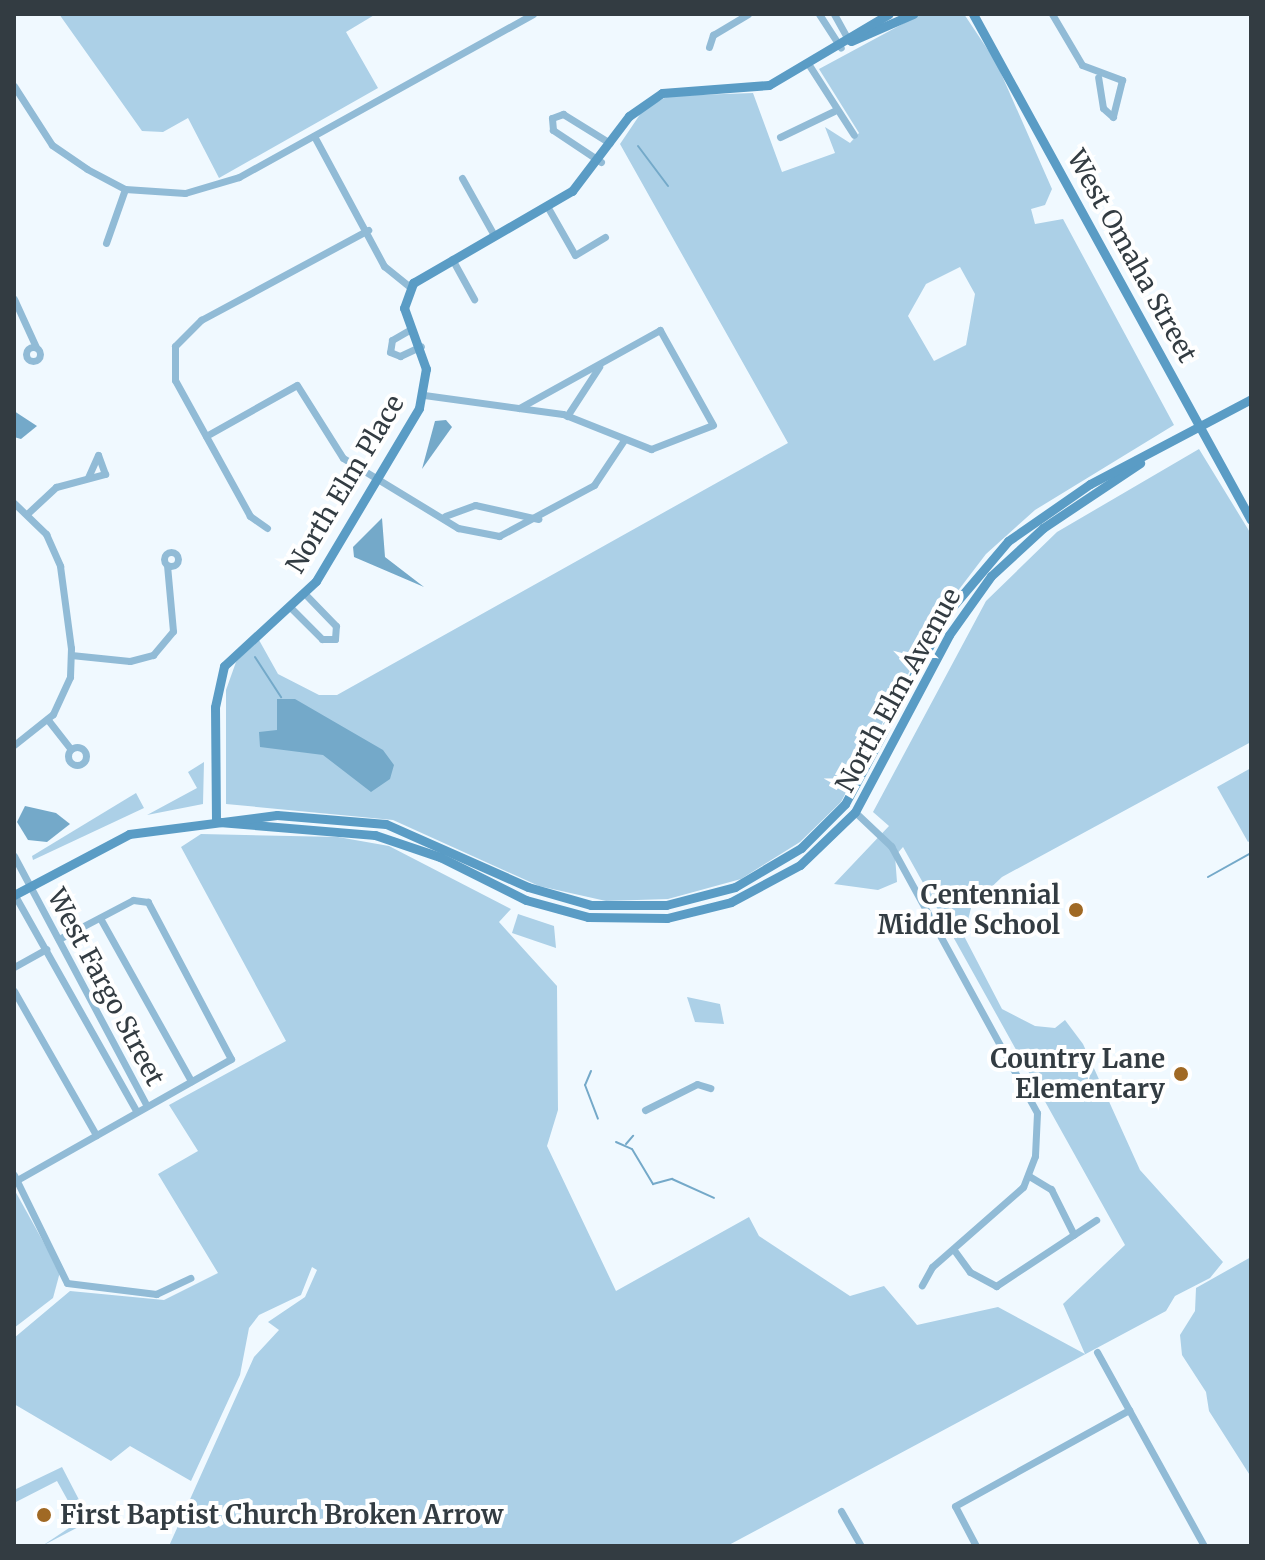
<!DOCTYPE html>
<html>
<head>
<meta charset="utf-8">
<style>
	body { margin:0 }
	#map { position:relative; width:1265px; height:1560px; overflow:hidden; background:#f0f9ff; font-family:Merriweather,serif }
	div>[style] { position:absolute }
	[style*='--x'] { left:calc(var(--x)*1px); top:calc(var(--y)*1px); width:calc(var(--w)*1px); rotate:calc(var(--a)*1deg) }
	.green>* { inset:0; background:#acd0e7 }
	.water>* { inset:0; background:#74a9c9 }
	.stream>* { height:2px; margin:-1px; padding:0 1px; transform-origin:1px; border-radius:1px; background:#74a9c9 }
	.street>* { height:7px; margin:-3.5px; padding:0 3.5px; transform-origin:3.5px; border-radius:3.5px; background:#91bbd6 }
	.street>.ring { margin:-3.5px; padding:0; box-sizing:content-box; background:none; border:7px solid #91bbd6; border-radius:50% }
	.secondary>* { height:9px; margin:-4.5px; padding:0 4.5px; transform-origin:4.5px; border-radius:4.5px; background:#5a9cc5 }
	.dots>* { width:22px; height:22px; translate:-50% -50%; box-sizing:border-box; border:4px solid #fff; border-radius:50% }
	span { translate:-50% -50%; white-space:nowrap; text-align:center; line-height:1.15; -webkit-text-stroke:8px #fff; paint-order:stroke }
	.street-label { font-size:26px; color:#333c42 }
	.poi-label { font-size:26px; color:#333c42; font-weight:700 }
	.right { translate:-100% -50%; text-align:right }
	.left { translate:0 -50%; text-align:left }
	.frame { position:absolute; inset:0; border:16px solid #333c42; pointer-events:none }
</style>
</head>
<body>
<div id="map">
	<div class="green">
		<i style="clip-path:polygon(59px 14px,376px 14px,346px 32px,378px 88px,219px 178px,188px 118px,163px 132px,142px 131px)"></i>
		<i style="clip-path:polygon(evenodd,921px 14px,964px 14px,996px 62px,1052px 189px,1045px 205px,1031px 209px,1035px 224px,1063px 219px,1174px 425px,1035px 510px,986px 554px,938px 617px,841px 802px,800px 842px,741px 879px,668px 899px,606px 901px,539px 886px,393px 820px,226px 804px,226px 690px,236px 662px,259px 640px,278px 674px,319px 695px,337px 695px,788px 443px,620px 144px,643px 110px,668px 96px,753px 93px,782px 172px,835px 153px,825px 127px,850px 143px,859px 133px,819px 69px,921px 14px,960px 267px,975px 294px,966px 345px,934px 361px,908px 316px,926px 284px,960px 267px)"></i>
		<i style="clip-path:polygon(1199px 449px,1251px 534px,1251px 742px,1002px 877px,982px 896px,975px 892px,964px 936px,1002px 1009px,1035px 1026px,1055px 1028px,1065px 1020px,1083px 1044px,1140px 1170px,1223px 1262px,1210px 1278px,1175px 1296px,1166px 1311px,727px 1546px,169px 1546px,254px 1357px,279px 1330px,268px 1322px,305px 1297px,317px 1270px,312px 1267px,301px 1295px,259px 1315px,249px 1328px,240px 1375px,191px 1481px,130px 1446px,111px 1461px,14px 1404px,14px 1338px,70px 1291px,164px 1300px,218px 1273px,158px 1174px,198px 1151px,169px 1105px,286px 1041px,181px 847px,201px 834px,338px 837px,389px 846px,511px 909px,499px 922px,557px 986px,558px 1110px,547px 1146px,616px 1291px,749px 1217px,759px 1236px,850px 1296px,884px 1286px,917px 1325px,998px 1307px,1085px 1354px,1063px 1304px,1125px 1245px,903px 847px,895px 856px,897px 882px,878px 890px,834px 884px,889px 826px,873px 812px,986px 601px,1057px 532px)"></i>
		<i style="clip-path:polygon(204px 762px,203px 804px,147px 815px,197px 788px,188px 772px)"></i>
		<i style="clip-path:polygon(1251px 768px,1251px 840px,1248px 842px,1217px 787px)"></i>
		<i style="clip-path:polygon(136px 793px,144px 808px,33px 860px,32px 856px)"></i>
		<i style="clip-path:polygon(518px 914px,554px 926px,556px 948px,512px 933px)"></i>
		<i style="clip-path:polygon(687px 997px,720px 1004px,724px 1024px,695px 1022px)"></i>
		<i style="clip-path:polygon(14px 1189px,60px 1272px,53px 1298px,14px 1328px)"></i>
		<i style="clip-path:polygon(1251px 1257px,1251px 1477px,1209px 1411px,1206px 1392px,1182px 1355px,1180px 1335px,1195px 1311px,1196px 1288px)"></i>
		<i style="clip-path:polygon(62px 1467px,90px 1521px,42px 1546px,78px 1522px,72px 1508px,57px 1481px,14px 1503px,14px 1490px)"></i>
	</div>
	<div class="water">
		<i style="clip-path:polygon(14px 411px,37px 426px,21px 439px,14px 437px)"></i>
		<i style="clip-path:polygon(446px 420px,452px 427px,422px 469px,435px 421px)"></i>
		<i style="clip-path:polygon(382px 518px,385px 557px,424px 587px,354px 557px,353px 547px)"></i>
		<i style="clip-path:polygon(277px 699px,295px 699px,383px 750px,394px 765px,390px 779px,371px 792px,323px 755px,260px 747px,259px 732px,277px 730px)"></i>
		<i style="clip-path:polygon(25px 806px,56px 813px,70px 824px,47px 842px,28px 840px,17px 822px)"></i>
	</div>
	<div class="stream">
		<i style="--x:638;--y:146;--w:50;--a:53.1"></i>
		<i style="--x:255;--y:657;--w:48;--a:57"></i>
		<i style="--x:1208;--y:877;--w:49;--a:-29.2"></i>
		<i style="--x:591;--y:1071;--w:15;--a:113"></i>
		<i style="--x:585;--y:1085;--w:36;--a:69"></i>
		<i style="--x:616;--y:1142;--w:17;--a:24"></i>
		<i style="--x:632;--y:1149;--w:41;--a:59"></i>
		<i style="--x:653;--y:1184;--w:20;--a:-15"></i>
		<i style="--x:672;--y:1179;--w:46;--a:24.3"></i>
		<i style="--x:626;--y:1144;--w:11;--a:-49"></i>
	</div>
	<div class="street">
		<i style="--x:819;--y:14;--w:40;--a:57.1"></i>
		<i style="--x:834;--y:14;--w:31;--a:61"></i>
		<i style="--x:1052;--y:14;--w:59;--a:59.5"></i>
		<i style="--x:1082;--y:65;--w:43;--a:20.6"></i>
		<i style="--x:1122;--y:80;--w:38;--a:104"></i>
		<i style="--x:1113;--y:117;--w:13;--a:-138"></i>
		<i style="--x:1103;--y:108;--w:31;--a:-99"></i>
		<i style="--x:709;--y:47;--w:13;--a:-72"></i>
		<i style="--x:713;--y:35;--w:41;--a:-31"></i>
		<i style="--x:809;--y:65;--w:83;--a:57.3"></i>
		<i style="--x:14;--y:86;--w:70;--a:57.2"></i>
		<i style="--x:52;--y:145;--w:42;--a:34.4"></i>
		<i style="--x:87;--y:169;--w:43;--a:27.8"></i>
		<i style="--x:125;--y:189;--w:60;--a:3.8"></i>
		<i style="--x:185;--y:193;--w:56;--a:-16.5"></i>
		<i style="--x:239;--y:177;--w:336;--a:-29"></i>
		<i style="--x:314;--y:136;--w:148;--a:61.7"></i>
		<i style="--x:384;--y:266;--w:33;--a:39"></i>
		<i style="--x:780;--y:137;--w:60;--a:-25.7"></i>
		<i style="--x:601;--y:162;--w:58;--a:-146.3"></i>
		<i style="--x:553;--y:130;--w:12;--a:-95"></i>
		<i style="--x:552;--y:118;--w:12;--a:-20"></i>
		<i style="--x:563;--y:114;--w:55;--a:31.7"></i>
		<i style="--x:462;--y:178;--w:65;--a:60.7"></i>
		<i style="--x:547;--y:206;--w:56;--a:60.3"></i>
		<i style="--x:575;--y:255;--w:35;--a:-31"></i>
		<i style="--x:106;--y:243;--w:57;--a:-70.6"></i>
		<i style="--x:452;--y:259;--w:46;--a:61.2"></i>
		<i style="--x:14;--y:299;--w:53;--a:65.4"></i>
		<i style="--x:411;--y:329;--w:22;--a:150"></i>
		<i style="--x:392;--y:340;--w:12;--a:99"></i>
		<i style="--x:390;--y:352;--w:11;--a:22"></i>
		<i style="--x:400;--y:356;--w:23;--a:-25"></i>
		<i class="ring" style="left:26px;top:347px;width:7px;height:7px"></i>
		<i style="--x:424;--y:395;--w:140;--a:7.8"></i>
		<i style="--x:563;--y:414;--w:95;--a:21.7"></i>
		<i style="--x:651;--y:449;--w:66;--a:-21.2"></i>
		<i style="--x:713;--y:425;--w:109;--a:-119.2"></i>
		<i style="--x:660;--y:330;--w:161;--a:151"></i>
		<i style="--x:567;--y:416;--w:59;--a:-56.9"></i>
		<i style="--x:206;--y:436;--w:104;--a:-29.3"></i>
		<i style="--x:297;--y:385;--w:86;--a:57.8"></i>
		<i style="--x:343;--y:458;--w:135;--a:31.3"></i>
		<i style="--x:458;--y:528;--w:42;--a:11"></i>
		<i style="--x:499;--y:536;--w:108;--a:-28.2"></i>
		<i style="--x:594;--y:485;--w:54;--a:-56.3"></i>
		<i style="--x:14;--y:503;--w:45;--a:44.1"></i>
		<i style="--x:46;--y:534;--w:35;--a:66"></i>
		<i style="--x:60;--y:566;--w:83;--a:82.4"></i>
		<i style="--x:71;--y:648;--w:29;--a:92"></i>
		<i style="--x:70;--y:677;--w:41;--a:114.7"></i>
		<i style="--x:53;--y:714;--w:50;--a:141.5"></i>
		<i style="--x:28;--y:513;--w:38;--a:-43"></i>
		<i style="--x:56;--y:487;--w:51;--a:-14.9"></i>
		<i style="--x:105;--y:474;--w:20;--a:-110"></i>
		<i style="--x:98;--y:455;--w:24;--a:114"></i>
		<i style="--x:445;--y:516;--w:32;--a:-20"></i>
		<i style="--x:475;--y:505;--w:65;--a:12.5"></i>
		<i style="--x:267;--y:528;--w:21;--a:-145"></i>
		<i style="--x:250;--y:516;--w:155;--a:-118.9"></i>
		<i style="--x:175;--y:380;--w:34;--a:-90"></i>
		<i style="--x:175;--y:346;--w:37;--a:-45"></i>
		<i style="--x:201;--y:320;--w:190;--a:-28.3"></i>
		<i class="ring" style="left:164px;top:552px;width:7px;height:7px"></i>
		<i style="--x:291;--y:608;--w:44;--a:45"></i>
		<i style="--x:322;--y:639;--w:13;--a:0"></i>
		<i style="--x:335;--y:639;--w:13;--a:-86"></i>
		<i style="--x:336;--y:626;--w:45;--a:-134.1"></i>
		<i style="--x:71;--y:655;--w:59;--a:5.8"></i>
		<i style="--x:130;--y:661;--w:24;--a:-15"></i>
		<i style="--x:153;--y:655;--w:31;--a:-50"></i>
		<i style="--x:173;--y:631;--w:66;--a:-95.2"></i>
		<i style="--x:48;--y:720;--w:37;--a:52"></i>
		<i class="ring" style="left:68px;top:747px;width:11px;height:11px"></i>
		<i style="--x:855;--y:812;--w:50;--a:43.4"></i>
		<i style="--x:891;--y:846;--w:304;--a:61.3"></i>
		<i style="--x:1037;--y:1113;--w:43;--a:92.7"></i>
		<i style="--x:1035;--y:1156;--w:33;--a:111"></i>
		<i style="--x:1023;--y:1187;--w:121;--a:138.7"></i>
		<i style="--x:932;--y:1267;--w:21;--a:119"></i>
		<i style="--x:14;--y:856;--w:283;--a:62"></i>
		<i style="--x:14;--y:894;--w:250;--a:60.6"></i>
		<i style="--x:100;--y:918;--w:187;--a:60.8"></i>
		<i style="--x:14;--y:967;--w:37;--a:-29"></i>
		<i style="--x:14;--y:991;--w:166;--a:60.3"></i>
		<i style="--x:645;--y:1110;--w:58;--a:-26.6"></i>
		<i style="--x:697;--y:1084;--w:14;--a:17"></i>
		<i style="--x:14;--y:1175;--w:120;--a:63.9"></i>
		<i style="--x:67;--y:1283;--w:90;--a:7"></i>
		<i style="--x:156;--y:1294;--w:38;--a:-25"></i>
		<i style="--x:1029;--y:1176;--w:26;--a:31"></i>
		<i style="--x:1051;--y:1189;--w:51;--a:63.4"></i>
		<i style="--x:17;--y:1180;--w:246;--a:-29.5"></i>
		<i style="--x:231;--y:1059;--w:178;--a:-117.9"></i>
		<i style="--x:148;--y:902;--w:15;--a:-172"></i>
		<i style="--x:133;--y:900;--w:84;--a:152.2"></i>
		<i style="--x:954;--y:1250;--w:27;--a:54"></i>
		<i style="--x:970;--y:1272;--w:30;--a:28"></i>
		<i style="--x:996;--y:1286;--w:120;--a:-33.4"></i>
		<i style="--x:1097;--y:1352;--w:222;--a:61.1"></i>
		<i style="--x:841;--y:1511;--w:40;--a:60.3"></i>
		<i style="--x:976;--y:1546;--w:45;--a:-117.7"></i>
		<i style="--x:955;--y:1506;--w:199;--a:-28.9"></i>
	</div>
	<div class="secondary">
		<i style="--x:973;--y:14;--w:577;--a:61.22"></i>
		<i style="--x:851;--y:41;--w:68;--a:-23.5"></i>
		<i style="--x:216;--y:821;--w:114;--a:-90.5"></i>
		<i style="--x:215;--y:707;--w:42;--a:-77.6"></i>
		<i style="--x:224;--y:666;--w:125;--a:-42.7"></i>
		<i style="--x:316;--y:581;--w:201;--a:-59.2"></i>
		<i style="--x:419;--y:408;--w:40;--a:-80"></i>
		<i style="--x:426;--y:369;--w:65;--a:-109.8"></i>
		<i style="--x:404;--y:308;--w:27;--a:-70"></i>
		<i style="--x:413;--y:283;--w:184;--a:-30.1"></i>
		<i style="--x:572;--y:191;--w:94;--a:-52.8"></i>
		<i style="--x:629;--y:116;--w:40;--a:-34.9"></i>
		<i style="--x:662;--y:93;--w:107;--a:-4.3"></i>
		<i style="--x:769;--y:85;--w:139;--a:-30.6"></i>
		<i style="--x:219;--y:822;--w:157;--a:4.8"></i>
		<i style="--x:375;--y:835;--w:69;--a:18.7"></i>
		<i style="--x:440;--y:857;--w:96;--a:26.6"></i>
		<i style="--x:526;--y:900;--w:64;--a:15.3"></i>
		<i style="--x:588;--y:917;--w:79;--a:0.7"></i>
		<i style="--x:667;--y:918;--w:66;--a:-14"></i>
		<i style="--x:731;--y:902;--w:78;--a:-28.2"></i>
		<i style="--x:800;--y:865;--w:76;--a:-43.9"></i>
		<i style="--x:855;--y:812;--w:200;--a:-62"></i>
		<i style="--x:949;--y:635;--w:72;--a:-54.6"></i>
		<i style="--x:991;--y:576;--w:71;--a:-42.7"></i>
		<i style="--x:1043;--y:528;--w:117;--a:-33.8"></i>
		<i style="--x:14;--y:895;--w:130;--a:-27.9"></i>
		<i style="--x:129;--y:834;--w:149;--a:-7.3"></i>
		<i style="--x:277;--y:815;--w:109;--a:4.7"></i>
		<i style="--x:386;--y:824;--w:155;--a:23.9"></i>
		<i style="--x:528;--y:887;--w:66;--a:15.9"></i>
		<i style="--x:591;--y:905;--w:75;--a:0"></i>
		<i style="--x:666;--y:905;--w:71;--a:-14.6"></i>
		<i style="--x:735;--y:887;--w:77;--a:-30.6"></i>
		<i style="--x:801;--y:848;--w:62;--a:-45"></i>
		<i style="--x:845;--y:804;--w:217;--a:-61.9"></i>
		<i style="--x:947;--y:613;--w:94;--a:-49.7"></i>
		<i style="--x:1008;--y:541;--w:100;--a:-34.8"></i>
		<i style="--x:1090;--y:484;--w:182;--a:-27.8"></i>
	</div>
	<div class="dots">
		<i style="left:1076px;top:910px;background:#a06924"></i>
		<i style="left:1181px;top:1074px;background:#a06924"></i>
		<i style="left:44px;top:1515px;background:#a06924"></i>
	</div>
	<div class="street-label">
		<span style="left:1132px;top:256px;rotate:61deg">West Omaha Street</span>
		<span style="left:345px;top:484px;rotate:-59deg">North Elm Place</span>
		<span style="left:898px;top:690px;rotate:-61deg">North Elm Avenue</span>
		<span style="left:106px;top:987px;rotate:62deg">West Fargo Street</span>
	</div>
	<div class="poi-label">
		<span class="right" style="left:1060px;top:910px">Centennial<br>Middle School</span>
		<span class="right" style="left:1165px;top:1074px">Country Lane<br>Elementary</span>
		<span class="left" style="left:60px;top:1515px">First Baptist Church Broken Arrow</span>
	</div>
	<div class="frame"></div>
</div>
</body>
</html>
